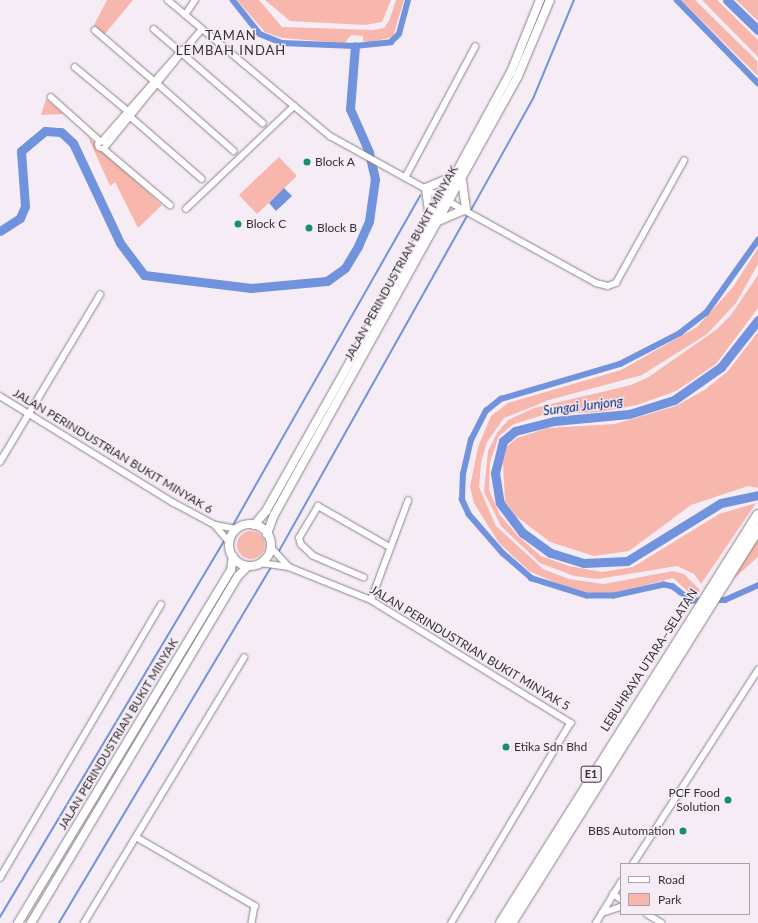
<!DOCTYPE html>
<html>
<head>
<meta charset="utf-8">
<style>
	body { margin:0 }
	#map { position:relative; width:758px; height:923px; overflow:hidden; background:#f5ecf5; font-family:Lato,sans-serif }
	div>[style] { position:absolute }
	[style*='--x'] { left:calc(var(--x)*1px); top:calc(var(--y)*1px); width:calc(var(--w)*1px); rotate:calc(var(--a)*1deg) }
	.green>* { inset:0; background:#f8b7ac }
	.round { border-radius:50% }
	.water>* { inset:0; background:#7192dc }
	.stream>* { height:1.5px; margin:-0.75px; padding:0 0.75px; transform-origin:0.75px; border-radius:0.75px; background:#7192dc }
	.canal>* { height:5.5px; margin:-2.75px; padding:0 2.75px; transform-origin:2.75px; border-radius:2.75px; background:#7192dc }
	.river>* { height:9px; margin:-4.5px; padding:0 4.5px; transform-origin:4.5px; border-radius:4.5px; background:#7192dc }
	.roads { filter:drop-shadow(0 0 1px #8a828a) drop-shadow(0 0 1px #8a828a) }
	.minor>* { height:5.5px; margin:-2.75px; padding:0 2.75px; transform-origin:2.75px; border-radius:2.75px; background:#fff }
	.minor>.ring { margin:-2.75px; padding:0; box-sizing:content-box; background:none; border:5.5px solid #fff; border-radius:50% }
	.secondary>* { height:8px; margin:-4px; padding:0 4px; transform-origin:4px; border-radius:4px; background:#fff }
	.secondary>.ring { margin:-4px; padding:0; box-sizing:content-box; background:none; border:8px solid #fff; border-radius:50% }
	.motorway>* { height:10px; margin:-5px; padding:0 5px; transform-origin:5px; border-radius:5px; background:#fff }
	.dots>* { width:11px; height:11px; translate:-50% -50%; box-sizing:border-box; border:2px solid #f5ecf5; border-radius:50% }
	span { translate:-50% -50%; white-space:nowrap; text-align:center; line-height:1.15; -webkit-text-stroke:3px #f5ecf5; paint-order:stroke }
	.shield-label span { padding:1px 3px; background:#f5ecf5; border:1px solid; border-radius:3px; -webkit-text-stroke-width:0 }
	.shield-label { font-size:11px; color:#343134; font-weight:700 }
	.poi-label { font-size:12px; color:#343134 }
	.left { translate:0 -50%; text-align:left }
	.right { translate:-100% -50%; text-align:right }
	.street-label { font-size:12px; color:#343134 }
	.neighbourhood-label { font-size:13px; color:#343134; letter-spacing:1px }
	.water-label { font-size:13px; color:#0b2478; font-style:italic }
	.legend { position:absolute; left:620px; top:863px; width:130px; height:52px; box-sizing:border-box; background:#f5ecf5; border:1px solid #a8a1a8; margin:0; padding:5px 7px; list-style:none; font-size:12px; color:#343134 }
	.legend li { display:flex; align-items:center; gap:8px; height:20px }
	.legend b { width:20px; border:1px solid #a8a1a8 }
</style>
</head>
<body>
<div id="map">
	<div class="green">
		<i style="clip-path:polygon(107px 0,133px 0,104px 35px,93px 27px)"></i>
		<i style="clip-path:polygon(237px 0,259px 0,282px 27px,374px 30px,384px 28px,389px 21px,396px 0,404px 0,393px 37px,371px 42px,363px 41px,363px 36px,351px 35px,345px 43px,282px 38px,265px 32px)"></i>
		<i style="clip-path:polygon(265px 0,391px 0,382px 22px,365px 25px,290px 21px)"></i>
		<i style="clip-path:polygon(681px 0,695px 0,757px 61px,758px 76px)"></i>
		<i style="clip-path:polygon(702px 0,717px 0,758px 40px,758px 57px)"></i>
		<i style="clip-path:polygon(736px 0,758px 0,758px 21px)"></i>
		<i style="clip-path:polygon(46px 99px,64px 114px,41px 115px)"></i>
		<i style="clip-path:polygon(88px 137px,162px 205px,138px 228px,115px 182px,110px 186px)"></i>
		<i style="clip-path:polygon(279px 157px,297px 176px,257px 214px,239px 195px)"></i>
		<i style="clip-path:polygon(758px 248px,758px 264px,736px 303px,707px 334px,642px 375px,549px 400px,504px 418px,487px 442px,481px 463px,479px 487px,496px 526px,543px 569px,569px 579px,604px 584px,673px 571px,684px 574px,700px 590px,695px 598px,673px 578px,616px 593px,591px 593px,572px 590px,529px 571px,499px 543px,474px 503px,470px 487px,478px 447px,491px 416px,508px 403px,621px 370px,697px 327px,733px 287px)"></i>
		<i style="clip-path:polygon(758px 275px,758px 308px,716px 364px,676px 391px,637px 405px,601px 412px,543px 415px,514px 424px,499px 436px,490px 462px,489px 490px,500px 515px,518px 536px,541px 556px,569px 566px,602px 572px,633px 567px,719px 514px,756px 503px,701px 584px,694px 574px,677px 566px,598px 579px,574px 576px,540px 563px,501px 526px,484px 492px,488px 451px,497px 433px,508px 420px,534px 408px,631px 385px,647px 378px,716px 330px,731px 315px)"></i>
		<i style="clip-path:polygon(758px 332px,758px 488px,748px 486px,691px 505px,629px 551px,594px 556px,550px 542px,516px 516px,505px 501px,503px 463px,507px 446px,517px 438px,548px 428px,615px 424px,676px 406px,706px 389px,728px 371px)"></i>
		<i class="round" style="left:237px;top:531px;width:28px;height:28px"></i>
		<i style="clip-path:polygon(758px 537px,758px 557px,730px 582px)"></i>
	</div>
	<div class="water">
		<i style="clip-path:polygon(284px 188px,292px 196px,276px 211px,269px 203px)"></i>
	</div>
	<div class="stream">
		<i style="--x:470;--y:212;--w:129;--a:-60.9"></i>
		<i style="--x:533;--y:99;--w:107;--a:-67.5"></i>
		<i style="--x:232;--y:527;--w:381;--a:-60.4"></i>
		<i style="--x:278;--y:553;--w:388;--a:-60.7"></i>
		<i style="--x:0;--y:917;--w:440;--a:-59.2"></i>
		<i style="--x:59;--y:923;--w:417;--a:-59.2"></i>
	</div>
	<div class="canal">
		<i style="--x:233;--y:0;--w:43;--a:51.5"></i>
		<i style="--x:260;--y:34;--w:24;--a:22"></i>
		<i style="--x:282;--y:43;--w:73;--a:2.4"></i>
		<i style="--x:355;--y:46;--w:36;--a:-6"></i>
		<i style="--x:391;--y:42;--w:11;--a:-45"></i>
		<i style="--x:399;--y:34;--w:35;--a:-75"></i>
		<i style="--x:677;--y:0;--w:116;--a:45.7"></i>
		<i style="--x:713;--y:600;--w:12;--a:0"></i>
		<i style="--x:725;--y:600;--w:36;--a:-24"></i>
		<i style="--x:705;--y:601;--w:14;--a:180"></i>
		<i style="--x:691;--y:601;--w:23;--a:-142"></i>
		<i style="--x:673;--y:587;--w:9;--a:-167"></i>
		<i style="--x:664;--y:585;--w:51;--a:167.6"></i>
		<i style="--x:614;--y:596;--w:27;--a:180"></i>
		<i style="--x:587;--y:596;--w:58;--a:-162.8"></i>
		<i style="--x:532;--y:579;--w:38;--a:-139"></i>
		<i style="--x:503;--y:554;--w:52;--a:-131.1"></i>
		<i style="--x:469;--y:515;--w:17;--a:-115"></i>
		<i style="--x:462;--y:500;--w:26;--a:-88"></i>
		<i style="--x:463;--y:474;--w:35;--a:-77"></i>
		<i style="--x:471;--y:440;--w:33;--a:-63"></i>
		<i style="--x:486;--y:411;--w:19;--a:-39"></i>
		<i style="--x:501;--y:399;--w:124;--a:-16.4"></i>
		<i style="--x:620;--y:364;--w:68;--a:-27.3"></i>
		<i style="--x:680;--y:333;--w:33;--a:-38"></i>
		<i style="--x:706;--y:313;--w:90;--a:-54.5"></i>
	</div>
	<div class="river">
		<i style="--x:727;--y:0;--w:43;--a:44.1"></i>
		<i style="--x:0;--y:231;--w:24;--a:-33"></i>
		<i style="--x:20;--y:218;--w:13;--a:-67"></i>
		<i style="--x:25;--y:206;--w:55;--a:-94.2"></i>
		<i style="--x:21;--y:151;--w:31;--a:-40"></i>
		<i style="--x:45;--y:131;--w:16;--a:4"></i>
		<i style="--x:61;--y:132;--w:16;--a:43"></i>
		<i style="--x:73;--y:143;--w:110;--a:64.8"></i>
		<i style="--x:120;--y:243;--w:40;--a:53"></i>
		<i style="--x:144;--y:275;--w:108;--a:6.9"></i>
		<i style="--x:251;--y:288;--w:76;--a:-5.3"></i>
		<i style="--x:327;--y:281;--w:22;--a:-36"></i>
		<i style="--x:345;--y:268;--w:26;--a:-59"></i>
		<i style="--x:358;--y:246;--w:27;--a:-66"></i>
		<i style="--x:369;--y:221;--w:42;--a:-81.9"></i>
		<i style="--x:375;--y:179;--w:28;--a:-103"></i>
		<i style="--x:369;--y:152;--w:47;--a:-113.8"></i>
		<i style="--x:350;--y:109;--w:63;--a:-85.5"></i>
		<i style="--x:758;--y:320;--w:60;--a:128.2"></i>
		<i style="--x:721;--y:367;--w:57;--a:144.9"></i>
		<i style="--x:674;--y:400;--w:47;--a:162.7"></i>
		<i style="--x:629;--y:414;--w:75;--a:174.7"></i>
		<i style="--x:554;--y:421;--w:40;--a:165.6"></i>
		<i style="--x:515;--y:431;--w:16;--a:140"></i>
		<i style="--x:503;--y:441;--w:33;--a:104"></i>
		<i style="--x:495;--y:473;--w:30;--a:81"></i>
		<i style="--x:500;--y:503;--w:38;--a:53"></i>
		<i style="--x:523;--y:533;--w:34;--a:36"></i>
		<i style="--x:551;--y:553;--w:34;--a:17"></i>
		<i style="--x:584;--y:563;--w:43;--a:-2.7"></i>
		<i style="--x:627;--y:561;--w:110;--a:-31.7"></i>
		<i style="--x:721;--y:503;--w:38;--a:-12"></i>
	</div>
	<div class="roads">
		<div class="minor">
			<i style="--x:168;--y:0;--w:212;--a:40"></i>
			<i style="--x:330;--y:136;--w:304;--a:28.9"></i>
			<i style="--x:596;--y:283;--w:12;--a:14"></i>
			<i style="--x:608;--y:286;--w:9;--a:-21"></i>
			<i style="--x:616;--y:283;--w:140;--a:-60.9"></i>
			<i style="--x:185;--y:15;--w:18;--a:-56"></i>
			<i style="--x:154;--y:29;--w:144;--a:40.8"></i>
			<i style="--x:95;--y:30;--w:78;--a:40.8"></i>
			<i style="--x:187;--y:47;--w:23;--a:-50"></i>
			<i style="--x:75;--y:67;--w:69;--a:39.7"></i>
			<i style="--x:158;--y:84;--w:101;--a:41.4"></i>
			<i style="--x:51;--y:97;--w:67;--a:42"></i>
			<i style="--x:131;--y:117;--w:94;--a:41.1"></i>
			<i style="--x:102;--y:141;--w:121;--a:-48.7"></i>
			<i class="ring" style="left:98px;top:141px;width:2.5px;height:2.5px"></i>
			<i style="--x:106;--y:146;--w:124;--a:-50.9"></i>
			<i style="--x:104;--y:149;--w:87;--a:40.3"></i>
			<i style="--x:405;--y:178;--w:149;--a:-61.9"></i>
			<i style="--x:186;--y:209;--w:149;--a:-43.6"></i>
			<i style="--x:0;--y:396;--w:204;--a:31.6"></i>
			<i style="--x:174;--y:503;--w:47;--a:28.2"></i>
			<i style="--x:215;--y:525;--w:22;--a:10"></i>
			<i style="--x:0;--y:462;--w:195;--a:-59.1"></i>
			<i style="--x:215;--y:525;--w:23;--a:50"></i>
			<i style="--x:271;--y:547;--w:27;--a:48"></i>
			<i style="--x:261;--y:563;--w:28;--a:8"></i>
			<i style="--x:289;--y:567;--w:88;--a:21.9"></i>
			<i style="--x:371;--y:600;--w:235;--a:31.6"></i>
			<i style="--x:571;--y:723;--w:233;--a:120.8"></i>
			<i style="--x:364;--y:578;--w:56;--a:-156.7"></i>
			<i style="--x:313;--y:556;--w:16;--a:-137"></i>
			<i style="--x:301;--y:545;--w:7;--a:-106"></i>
			<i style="--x:299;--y:538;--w:37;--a:-59"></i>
			<i style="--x:318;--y:506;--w:83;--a:29.7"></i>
			<i style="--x:371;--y:600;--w:106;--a:-69.5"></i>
			<i style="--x:136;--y:837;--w:138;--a:30.1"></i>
			<i style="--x:255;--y:906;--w:17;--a:100"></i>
			<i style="--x:633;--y:864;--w:231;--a:-57.2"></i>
			<i style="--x:0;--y:878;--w:317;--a:-59.5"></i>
			<i style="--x:613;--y:894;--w:9;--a:32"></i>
			<i style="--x:602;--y:913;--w:20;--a:-18"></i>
			<i style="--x:647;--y:914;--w:17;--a:31"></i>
			<i style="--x:84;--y:923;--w:310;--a:-58.9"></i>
			<i style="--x:596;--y:923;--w:48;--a:-58.6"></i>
		</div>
		<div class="secondary">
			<i style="--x:430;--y:218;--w:30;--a:-98"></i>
			<i style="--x:426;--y:188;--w:30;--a:-23"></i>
			<i style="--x:438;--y:221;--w:30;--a:-23"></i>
			<i style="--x:466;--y:209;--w:28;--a:-98"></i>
			<i class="ring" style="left:229px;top:524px;width:34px;height:34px"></i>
			<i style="--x:254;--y:525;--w:18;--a:-49"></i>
			<i style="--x:266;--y:511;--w:360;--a:-60.6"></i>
			<i style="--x:443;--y:197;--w:142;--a:-61.5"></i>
			<i style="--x:511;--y:72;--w:78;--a:-68.1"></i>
			<i style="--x:267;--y:534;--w:20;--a:-70"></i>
			<i style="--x:274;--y:515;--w:502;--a:-60.93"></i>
			<i style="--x:518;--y:76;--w:82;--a:-67.2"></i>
			<i style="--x:18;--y:923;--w:412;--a:-58.9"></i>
			<i style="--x:231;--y:570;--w:14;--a:-82"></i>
			<i style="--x:31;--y:923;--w:404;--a:-59.2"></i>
			<i style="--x:238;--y:576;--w:14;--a:-45"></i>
		</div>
		<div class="motorway">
			<i style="--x:501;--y:923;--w:482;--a:-57.8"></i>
			<i style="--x:511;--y:923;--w:464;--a:-57.9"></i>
		</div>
	</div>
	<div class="dots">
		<i style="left:307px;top:162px;background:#158f74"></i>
		<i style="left:238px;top:224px;background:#158f74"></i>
		<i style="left:309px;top:228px;background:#158f74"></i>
		<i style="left:506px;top:747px;background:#158f74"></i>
		<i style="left:728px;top:800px;background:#158f74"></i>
		<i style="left:683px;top:831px;background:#158f74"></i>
	</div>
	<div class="shield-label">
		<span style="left:591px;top:774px">E1</span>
	</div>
	<div class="poi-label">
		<span class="left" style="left:315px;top:162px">Block A</span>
		<span class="left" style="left:246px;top:224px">Block C</span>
		<span class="left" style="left:317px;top:228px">Block B</span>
		<span class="left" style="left:514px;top:747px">Etika Sdn Bhd</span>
		<span class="right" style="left:720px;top:800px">PCF Food<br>Solution</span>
		<span class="right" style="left:675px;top:831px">BBS Automation</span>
	</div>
	<div class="street-label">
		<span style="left:401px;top:263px;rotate:-61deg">JALAN PERINDUSTRIAN BUKIT MINYAK</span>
		<span style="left:113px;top:451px;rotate:31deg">JALAN PERINDUSTRIAN BUKIT MINYAK 6</span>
		<span style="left:470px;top:648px;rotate:31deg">JALAN PERINDUSTRIAN BUKIT MINYAK 5</span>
		<span style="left:649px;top:660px;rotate:-57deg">LEBUHRAYA UTARA–SELATAN</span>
		<span style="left:118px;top:734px;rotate:-59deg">JALAN PERINDUSTRIAN BUKIT MINYAK</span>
	</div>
	<div class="neighbourhood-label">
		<span style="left:231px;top:43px">TAMAN<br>LEMBAH INDAH</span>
	</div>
	<div class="water-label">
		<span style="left:583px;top:406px;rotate:-7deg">Sungai Junjong</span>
	</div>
	<ul class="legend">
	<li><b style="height:5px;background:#fff"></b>Road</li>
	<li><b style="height:11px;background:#f8b7ac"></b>Park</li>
	</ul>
</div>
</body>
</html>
